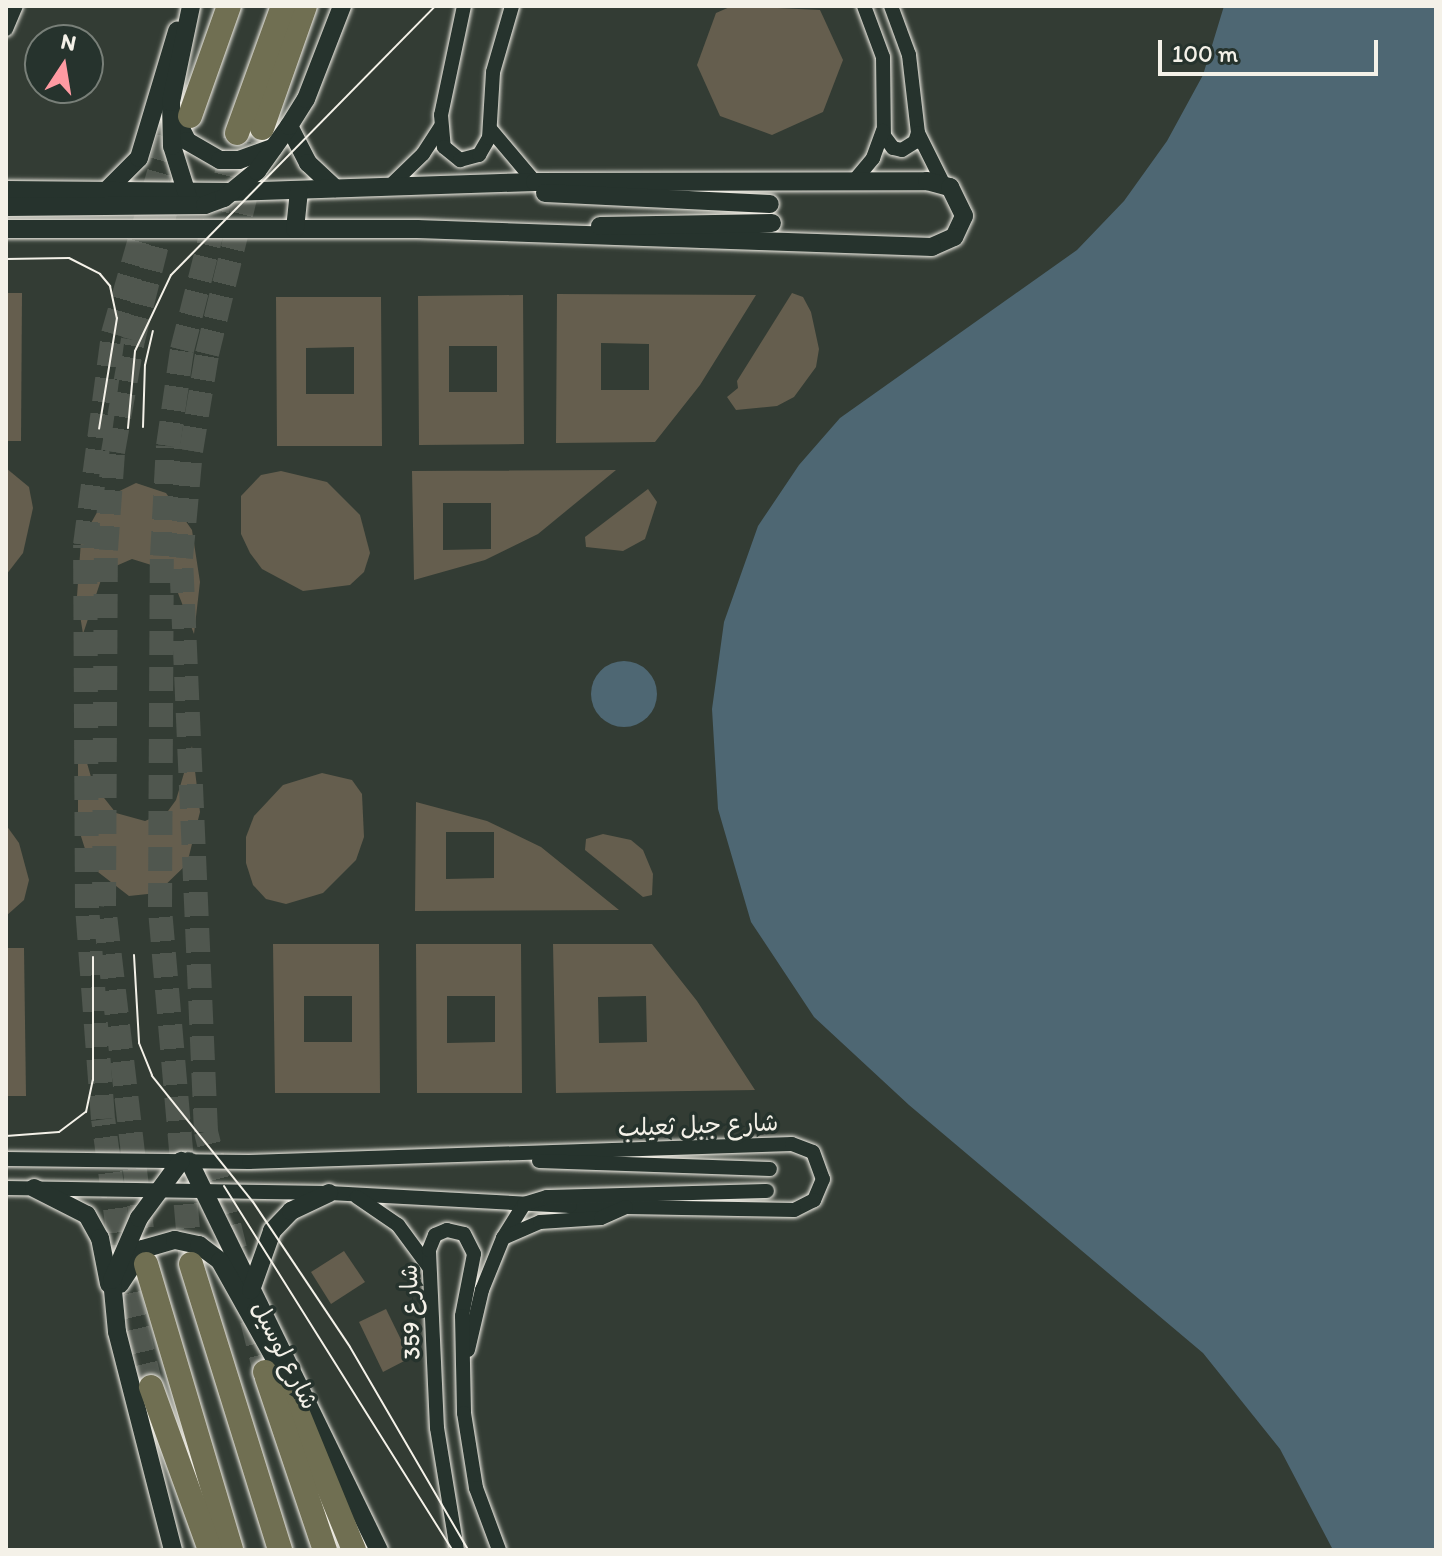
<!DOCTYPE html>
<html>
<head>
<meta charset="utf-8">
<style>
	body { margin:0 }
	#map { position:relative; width:1442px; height:1556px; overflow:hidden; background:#333c34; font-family:Itim,"Playpen Sans Arabic",sans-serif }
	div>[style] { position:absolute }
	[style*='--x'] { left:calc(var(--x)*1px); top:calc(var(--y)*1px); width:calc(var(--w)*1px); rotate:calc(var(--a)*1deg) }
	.water>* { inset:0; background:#4e6773 }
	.round { border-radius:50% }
	.building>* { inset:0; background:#655e4e }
	.trunk-tunnel>* { height:24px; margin-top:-12px; transform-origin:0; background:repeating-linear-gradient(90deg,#50574f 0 24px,transparent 0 36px) }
	.roads { filter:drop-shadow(0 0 2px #f4f1e8) drop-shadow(0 0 2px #f4f1e8) }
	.minor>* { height:14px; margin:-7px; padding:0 7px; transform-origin:7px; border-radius:7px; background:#26332d }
	.tertiary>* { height:18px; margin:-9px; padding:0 9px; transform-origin:9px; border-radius:9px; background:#26332d }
	.trunk>* { height:24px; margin:-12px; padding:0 12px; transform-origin:12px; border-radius:12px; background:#706f52 }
	.tram>* { height:2px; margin:-1px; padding:0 1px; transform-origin:1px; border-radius:1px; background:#f4f1e8 }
	span { translate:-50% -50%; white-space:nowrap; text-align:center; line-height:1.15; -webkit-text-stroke:7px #26332d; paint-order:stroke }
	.street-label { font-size:24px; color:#f4f1e8 }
	.frame { position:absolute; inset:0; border:8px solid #f4f1e8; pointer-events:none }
	.north { position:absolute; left:24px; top:24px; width:80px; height:80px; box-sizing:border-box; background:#26332d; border:2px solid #787f78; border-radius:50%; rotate:12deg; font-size:22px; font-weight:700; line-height:32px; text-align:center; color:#f4f1e8 }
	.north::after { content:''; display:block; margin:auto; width:28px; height:36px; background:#ff9aa2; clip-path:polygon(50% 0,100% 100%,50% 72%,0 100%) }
	.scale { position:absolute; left:1158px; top:40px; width:220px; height:36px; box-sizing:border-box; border:4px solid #f4f1e8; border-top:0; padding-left:10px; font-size:24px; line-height:28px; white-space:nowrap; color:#f4f1e8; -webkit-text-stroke:6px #26332d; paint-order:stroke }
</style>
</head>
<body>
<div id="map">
	<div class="water">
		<i style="clip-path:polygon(1224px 6px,1436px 6px,1436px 1550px,1333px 1550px,1280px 1449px,1203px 1353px,909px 1105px,814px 1017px,751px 922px,718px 809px,712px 709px,724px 622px,758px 526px,799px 465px,840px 418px,1077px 250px,1124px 201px,1167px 141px,1203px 75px)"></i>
		<i class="round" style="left:591px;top:661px;width:66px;height:66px"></i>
	</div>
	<div class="building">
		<i style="clip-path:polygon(732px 6px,820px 10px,843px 60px,823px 112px,772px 135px,720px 116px,697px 65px,716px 13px)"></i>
		<i style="clip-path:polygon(6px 293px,22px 293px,21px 441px,6px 441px)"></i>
		<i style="clip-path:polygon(792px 293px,803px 297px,811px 312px,819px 349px,816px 367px,794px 397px,777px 406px,736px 410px,727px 397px,738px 388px,737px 381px)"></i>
		<i style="clip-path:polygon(evenodd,557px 294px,756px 295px,700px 385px,655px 442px,556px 443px,557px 294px,601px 343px,649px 344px,649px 390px,601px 390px,601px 343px)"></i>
		<i style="clip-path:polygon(evenodd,523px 295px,524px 444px,419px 445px,418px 296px,523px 295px,449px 346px,497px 346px,497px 392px,449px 392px,449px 346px)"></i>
		<i style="clip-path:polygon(evenodd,276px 297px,381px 297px,382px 446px,277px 446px,276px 297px,354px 347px,354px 394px,306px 394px,306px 348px,354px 347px)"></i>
		<i style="clip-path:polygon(6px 468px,29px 487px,33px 508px,23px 553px,6px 575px)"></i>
		<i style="clip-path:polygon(evenodd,616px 470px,538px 534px,485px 560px,414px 580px,412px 471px,616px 470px,443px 503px,491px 503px,491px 549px,443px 550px,443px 503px)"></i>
		<i style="clip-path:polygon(281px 471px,327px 482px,360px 515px,370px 553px,364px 572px,350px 585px,303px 591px,262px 569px,250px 553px,241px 534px,241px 496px,261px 475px)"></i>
		<i style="clip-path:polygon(136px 483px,166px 493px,192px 530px,200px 582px,194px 634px,174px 583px,161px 568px,132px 559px,109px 569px,101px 580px,83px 634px,77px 596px,81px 541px,105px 498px)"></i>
		<i style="clip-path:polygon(648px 489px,657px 502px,645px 539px,623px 551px,586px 547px,585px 537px)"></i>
		<i style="clip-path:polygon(192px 746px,200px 812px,187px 864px,157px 893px,129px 896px,98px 872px,86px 852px,78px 827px,78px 763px,87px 763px,93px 784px,116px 813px,145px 821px,168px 811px,176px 800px)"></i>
		<i style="clip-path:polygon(322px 773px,352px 780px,362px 794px,364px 837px,356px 860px,323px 893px,286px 904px,266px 899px,253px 885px,246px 863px,246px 837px,254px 816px,283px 785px)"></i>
		<i style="clip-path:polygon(evenodd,416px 802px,487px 821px,541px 847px,619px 910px,415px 911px,416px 802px,446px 832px,494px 832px,494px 878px,446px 879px,446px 832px)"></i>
		<i style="clip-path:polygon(6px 825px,19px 843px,29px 880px,24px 900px,6px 916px)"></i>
		<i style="clip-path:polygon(603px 834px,631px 840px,643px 850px,653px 874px,652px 895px,643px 897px,585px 850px,586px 839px)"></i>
		<i style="clip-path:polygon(evenodd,273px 944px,379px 944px,380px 1093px,275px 1093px,273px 944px,304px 996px,352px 996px,352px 1042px,304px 1042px,304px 996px)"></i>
		<i style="clip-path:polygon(evenodd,416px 944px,521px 944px,522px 1093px,417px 1093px,416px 944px,447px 996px,495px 996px,495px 1042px,447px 1043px,447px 996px)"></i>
		<i style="clip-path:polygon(evenodd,553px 944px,652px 944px,697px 1001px,755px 1090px,556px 1093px,553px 944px,646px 996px,647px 1042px,599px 1043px,598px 997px,646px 996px)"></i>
		<i style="clip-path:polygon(6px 948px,24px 948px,26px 1096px,6px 1096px)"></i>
		<i style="clip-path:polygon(344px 1251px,365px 1282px,331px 1304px,311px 1272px)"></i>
		<i style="clip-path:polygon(386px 1309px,410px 1358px,383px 1372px,359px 1322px)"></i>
	</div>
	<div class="trunk-tunnel">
		<i style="--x:235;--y:1249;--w:121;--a:-103.9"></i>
		<i style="--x:206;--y:1132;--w:575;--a:-92.49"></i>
		<i style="--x:181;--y:558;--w:107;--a:-84.7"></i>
		<i style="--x:191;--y:451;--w:98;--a:-80.6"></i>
		<i style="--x:207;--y:354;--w:233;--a:-76.3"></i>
		<i style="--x:146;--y:1264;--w:360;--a:-96.7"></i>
		<i style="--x:104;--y:906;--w:356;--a:-89.7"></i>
		<i style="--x:106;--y:550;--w:98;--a:-85.9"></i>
		<i style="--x:113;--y:452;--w:114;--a:-79.9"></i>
		<i style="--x:133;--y:340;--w:160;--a:-75.9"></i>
		<i style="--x:191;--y:1264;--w:358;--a:-95"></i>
		<i style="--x:160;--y:907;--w:351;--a:-89.7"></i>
		<i style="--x:162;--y:556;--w:110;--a:-86.9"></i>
		<i style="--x:168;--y:446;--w:97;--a:-81.7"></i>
		<i style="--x:182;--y:350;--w:224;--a:-75.8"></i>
		<i style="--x:252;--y:1320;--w:54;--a:76"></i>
		<i style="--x:151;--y:1387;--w:122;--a:-103.2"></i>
		<i style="--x:123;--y:1268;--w:150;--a:-97.6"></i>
		<i style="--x:103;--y:1119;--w:212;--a:-94.3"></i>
		<i style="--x:87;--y:908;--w:363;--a:-90.3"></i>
		<i style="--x:85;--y:545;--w:213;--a:-82.4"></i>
		<i style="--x:113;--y:334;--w:260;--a:-74.1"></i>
	</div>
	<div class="roads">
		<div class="minor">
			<i style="--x:464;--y:6;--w:111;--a:101.9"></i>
			<i style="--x:441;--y:115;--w:32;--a:85"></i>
			<i style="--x:444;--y:147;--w:21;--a:39"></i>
			<i style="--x:460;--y:160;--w:20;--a:-15"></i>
			<i style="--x:479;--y:155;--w:20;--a:-60"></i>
			<i style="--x:489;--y:138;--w:66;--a:-86.5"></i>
			<i style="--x:493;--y:72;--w:69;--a:-73.9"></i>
			<i style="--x:864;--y:6;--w:54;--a:69.6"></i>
			<i style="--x:883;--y:57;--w:79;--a:89.3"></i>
			<i style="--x:884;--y:136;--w:15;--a:53"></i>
			<i style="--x:893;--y:148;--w:9;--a:13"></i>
			<i style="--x:902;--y:150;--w:15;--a:-32"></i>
			<i style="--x:915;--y:142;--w:9;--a:-72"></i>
			<i style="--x:918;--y:133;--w:79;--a:-96.6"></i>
			<i style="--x:909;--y:55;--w:52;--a:-110.2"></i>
			<i style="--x:6;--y:29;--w:25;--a:-67"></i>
			<i style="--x:491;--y:130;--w:68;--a:49.8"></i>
			<i style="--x:918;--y:133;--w:56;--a:63.4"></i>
			<i style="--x:854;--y:181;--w:30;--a:-50"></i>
			<i style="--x:873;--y:158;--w:29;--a:-70"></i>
			<i style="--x:389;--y:187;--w:47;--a:-44.1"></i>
			<i style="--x:423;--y:154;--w:33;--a:-57"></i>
			<i style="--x:6;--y:1159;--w:243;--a:0.7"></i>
			<i style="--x:249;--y:1162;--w:543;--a:-1.9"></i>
			<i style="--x:792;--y:1144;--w:22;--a:21"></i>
			<i style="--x:813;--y:1152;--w:29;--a:70"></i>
			<i style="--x:823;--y:1179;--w:23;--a:113"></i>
			<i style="--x:814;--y:1200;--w:22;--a:153"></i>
			<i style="--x:794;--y:1210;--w:224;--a:-179"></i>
			<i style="--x:570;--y:1206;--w:241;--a:-176.9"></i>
			<i style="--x:329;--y:1193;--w:323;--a:-179.1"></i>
			<i style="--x:539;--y:1161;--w:231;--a:2"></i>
			<i style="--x:357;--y:1197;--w:50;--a:34.3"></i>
			<i style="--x:398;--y:1225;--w:52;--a:53.6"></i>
			<i style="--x:503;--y:1238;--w:40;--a:-58"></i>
			<i style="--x:524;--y:1204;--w:24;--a:-17"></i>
			<i style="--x:547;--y:1197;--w:220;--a:-1.6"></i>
			<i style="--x:468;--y:1350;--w:62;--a:-76.9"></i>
			<i style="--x:482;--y:1290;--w:56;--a:-68"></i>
			<i style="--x:503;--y:1238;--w:40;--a:-23.4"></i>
			<i style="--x:540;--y:1222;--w:61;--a:-3.8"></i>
			<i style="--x:601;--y:1218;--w:27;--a:-24"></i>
			<i style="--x:457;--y:1550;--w:124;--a:-99.3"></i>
			<i style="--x:437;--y:1428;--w:178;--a:-92.6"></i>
			<i style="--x:429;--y:1250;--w:16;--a:-68"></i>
			<i style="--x:435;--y:1235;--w:13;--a:-23"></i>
			<i style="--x:447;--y:1230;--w:17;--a:13"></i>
			<i style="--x:464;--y:1234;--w:22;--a:63"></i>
			<i style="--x:474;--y:1254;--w:63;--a:101"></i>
			<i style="--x:462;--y:1316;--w:97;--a:88.8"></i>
			<i style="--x:464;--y:1413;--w:76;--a:80.9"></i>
			<i style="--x:476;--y:1488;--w:66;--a:69.6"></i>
		</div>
		<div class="tertiary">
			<i style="--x:175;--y:117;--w:27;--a:63"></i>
			<i style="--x:187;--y:141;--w:38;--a:30"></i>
			<i style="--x:220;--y:160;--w:19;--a:0"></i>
			<i style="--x:239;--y:160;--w:37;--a:-20"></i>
			<i style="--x:289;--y:126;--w:42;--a:62.8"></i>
			<i style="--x:308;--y:163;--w:37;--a:43"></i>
			<i style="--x:109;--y:188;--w:42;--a:-45"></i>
			<i style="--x:139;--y:158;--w:133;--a:-73.3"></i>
			<i style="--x:6;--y:190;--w:225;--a:0.5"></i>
			<i style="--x:231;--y:192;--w:304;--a:-1.9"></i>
			<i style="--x:535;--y:182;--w:392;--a:-0.1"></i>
			<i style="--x:927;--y:181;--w:24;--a:15"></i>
			<i style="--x:950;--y:187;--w:32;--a:64"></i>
			<i style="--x:964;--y:216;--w:23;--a:115"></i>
			<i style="--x:954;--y:237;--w:24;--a:156"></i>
			<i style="--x:932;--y:247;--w:515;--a:-178"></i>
			<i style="--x:417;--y:229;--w:411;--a:180"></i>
			<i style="--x:545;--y:193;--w:225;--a:2.8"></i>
			<i style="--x:188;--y:197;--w:53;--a:-107.4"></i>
			<i style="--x:172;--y:146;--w:44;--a:-91.3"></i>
			<i style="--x:171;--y:102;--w:98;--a:-78.2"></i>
			<i style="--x:6;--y:207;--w:199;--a:-0.6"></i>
			<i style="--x:205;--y:205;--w:20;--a:-20"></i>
			<i style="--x:224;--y:198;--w:43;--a:-39.3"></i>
			<i style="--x:257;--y:171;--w:55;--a:-54.6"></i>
			<i style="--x:289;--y:126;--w:32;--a:-58"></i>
			<i style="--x:306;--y:99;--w:100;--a:-68.8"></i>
			<i style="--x:600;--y:226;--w:172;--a:-1"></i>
			<i style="--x:295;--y:229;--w:39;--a:-84"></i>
			<i style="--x:189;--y:1161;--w:433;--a:64"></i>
			<i style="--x:34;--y:1188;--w:59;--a:27"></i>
			<i style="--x:87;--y:1215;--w:26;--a:61"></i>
			<i style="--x:100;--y:1238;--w:47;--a:78.9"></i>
			<i style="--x:120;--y:1284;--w:42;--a:-56.7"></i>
			<i style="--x:143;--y:1249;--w:33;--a:-16"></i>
			<i style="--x:175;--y:1240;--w:25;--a:12"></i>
			<i style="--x:199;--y:1245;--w:26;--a:37"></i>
			<i style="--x:220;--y:1261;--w:131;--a:60.7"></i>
			<i style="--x:251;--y:1290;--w:63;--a:-70.4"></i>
			<i style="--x:272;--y:1231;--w:28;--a:-46"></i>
			<i style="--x:291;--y:1211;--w:42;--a:-25.3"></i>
			<i style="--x:173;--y:1550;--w:225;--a:-104.4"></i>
			<i style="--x:117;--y:1332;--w:52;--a:-95.5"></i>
			<i style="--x:112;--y:1280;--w:68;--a:-66.5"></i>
			<i style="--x:139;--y:1218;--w:71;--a:-53.6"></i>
		</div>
		<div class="trunk">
			<i style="--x:190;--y:116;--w:117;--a:-70.5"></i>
			<i style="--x:262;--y:128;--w:129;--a:-70.6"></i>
			<i style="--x:237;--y:133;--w:135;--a:-70.1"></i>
			<i style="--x:146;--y:1264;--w:298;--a:73.4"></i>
			<i style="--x:191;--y:1264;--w:300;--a:72.7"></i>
			<i style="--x:265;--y:1372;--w:50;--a:50.6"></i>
			<i style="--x:297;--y:1411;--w:150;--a:67.7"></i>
			<i style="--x:267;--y:1378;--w:182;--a:71.4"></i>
			<i style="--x:151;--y:1387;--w:173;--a:70.1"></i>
		</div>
	</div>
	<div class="tram">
		<i style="--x:6;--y:259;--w:63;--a:-0.9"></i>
		<i style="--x:69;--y:258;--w:35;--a:27"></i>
		<i style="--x:100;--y:274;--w:16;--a:50"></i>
		<i style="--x:110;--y:286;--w:33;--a:78"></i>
		<i style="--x:117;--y:318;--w:112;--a:99.2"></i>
		<i style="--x:143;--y:427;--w:62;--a:-88.2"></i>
		<i style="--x:145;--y:365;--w:35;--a:-77"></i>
		<i style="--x:128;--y:428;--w:77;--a:-84.8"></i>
		<i style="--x:135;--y:351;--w:84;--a:-64.7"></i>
		<i style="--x:171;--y:275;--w:377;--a:-45.5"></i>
		<i style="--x:134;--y:955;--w:88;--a:86.7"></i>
		<i style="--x:139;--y:1043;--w:35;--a:68"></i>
		<i style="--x:152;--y:1076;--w:161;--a:51.3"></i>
		<i style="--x:253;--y:1202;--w:174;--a:56.2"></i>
		<i style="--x:350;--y:1347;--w:235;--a:59.8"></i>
		<i style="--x:6;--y:1136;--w:53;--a:-4.3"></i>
		<i style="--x:59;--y:1132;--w:34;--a:-37"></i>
		<i style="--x:86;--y:1112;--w:33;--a:-78"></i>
		<i style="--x:93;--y:1080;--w:123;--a:-90"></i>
		<i style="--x:224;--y:1186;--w:430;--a:57.9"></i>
	</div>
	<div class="street-label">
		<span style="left:698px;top:1125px;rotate:-2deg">شارع جبل ثعيلب</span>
		<span style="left:410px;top:1312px;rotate:-92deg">شارع 359</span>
		<span style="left:285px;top:1355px;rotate:63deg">شارع لوسيل</span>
	</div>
	<div class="frame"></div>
	<div class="north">N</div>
	<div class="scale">100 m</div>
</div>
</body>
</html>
